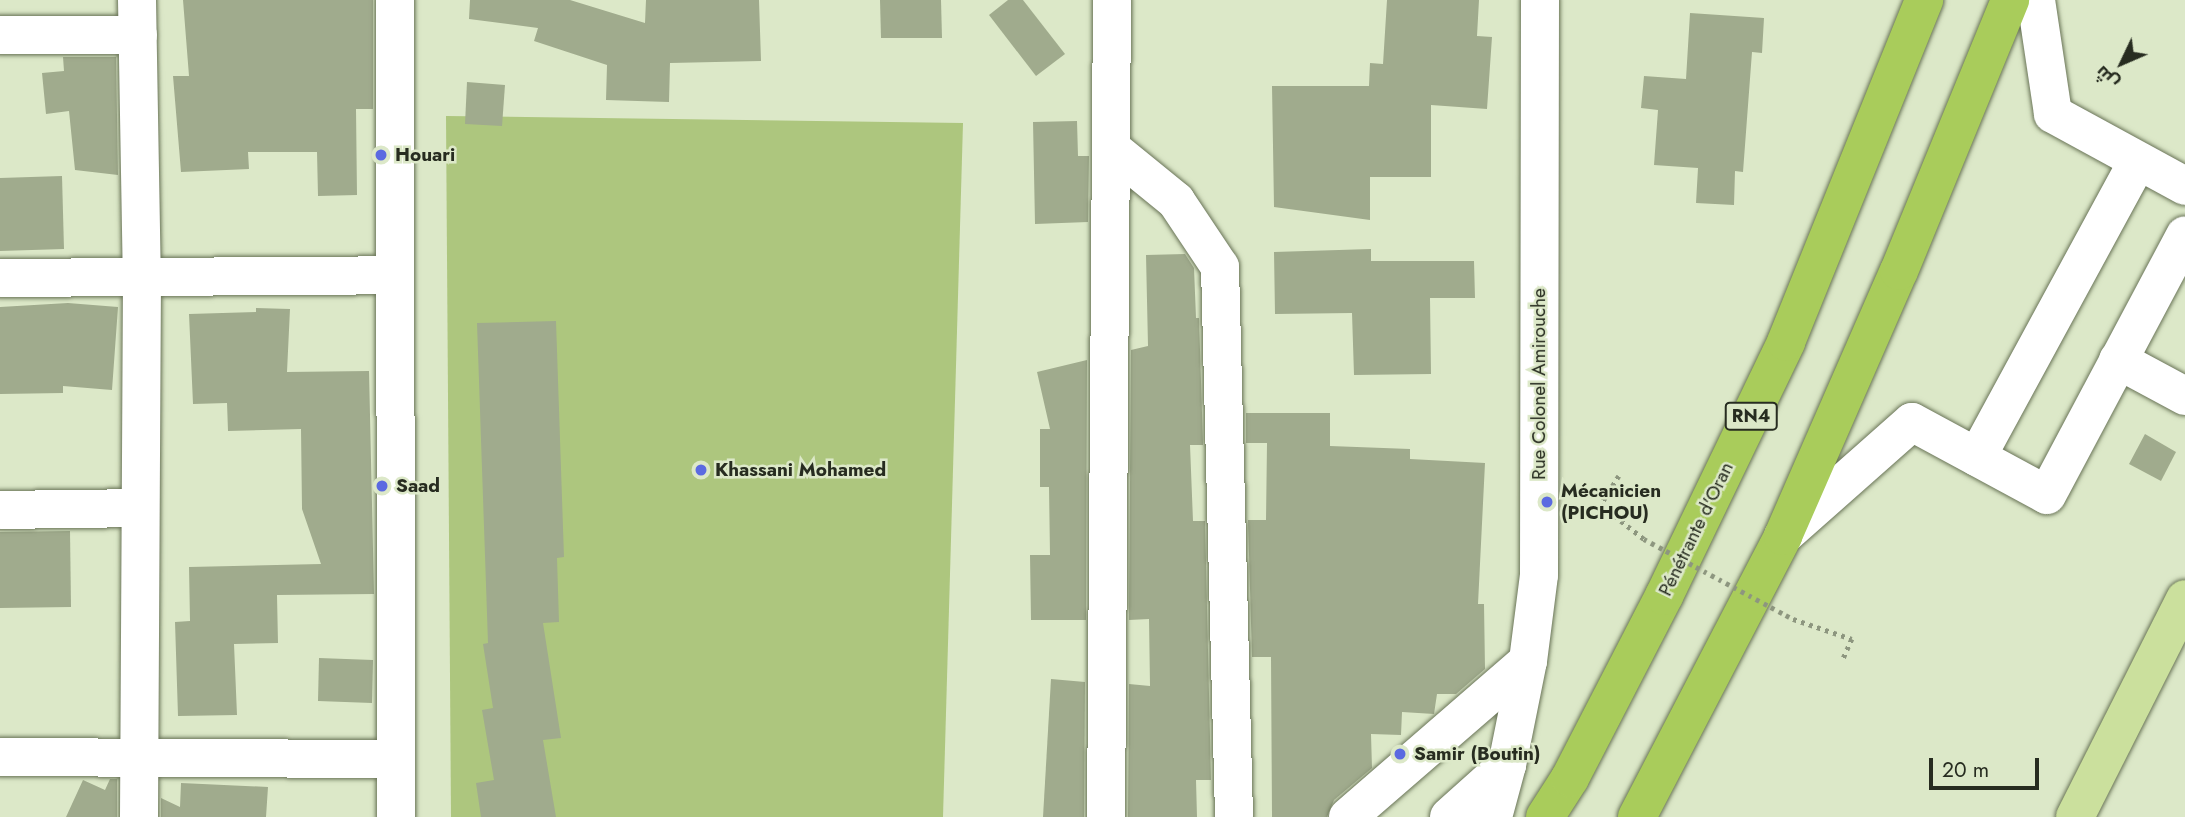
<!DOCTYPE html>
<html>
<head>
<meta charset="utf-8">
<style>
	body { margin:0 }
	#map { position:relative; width:2185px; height:817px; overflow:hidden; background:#dce8c8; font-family:Jost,Cairo,sans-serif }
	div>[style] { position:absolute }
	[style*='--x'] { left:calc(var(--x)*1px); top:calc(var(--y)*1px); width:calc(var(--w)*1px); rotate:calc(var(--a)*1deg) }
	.green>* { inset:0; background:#adc67e }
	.building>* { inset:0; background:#a0ab8d }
	.path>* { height:4.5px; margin-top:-2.25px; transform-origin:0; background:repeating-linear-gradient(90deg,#8d967f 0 3.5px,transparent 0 8.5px) }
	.roads { filter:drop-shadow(0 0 2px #697457) drop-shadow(0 0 2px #697457) }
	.minor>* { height:38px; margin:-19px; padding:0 19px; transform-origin:19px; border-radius:19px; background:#fff }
	.major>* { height:38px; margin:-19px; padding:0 19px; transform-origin:19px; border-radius:19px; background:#cbe09d }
	.highway>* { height:38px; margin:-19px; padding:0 19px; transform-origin:19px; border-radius:19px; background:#a9cc5b }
	.path-bridge>* { height:4.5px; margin-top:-2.25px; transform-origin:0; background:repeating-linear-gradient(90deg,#8d967f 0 3.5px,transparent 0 8.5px) }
	.dots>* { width:19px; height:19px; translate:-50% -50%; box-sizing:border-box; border:4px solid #dce8c8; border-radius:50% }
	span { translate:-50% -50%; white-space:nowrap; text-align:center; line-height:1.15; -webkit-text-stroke:5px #dce8c8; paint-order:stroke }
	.shield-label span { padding:2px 5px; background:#dce8c8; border:2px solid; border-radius:5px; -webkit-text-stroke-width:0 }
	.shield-label { font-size:18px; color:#272c20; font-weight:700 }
	.poi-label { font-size:19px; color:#272c20; font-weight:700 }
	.left { translate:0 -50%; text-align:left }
	.street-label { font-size:19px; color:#272c20 }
	.north { position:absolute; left:2087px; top:28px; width:70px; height:70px; -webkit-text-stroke:5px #dce8c8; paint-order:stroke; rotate:226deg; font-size:19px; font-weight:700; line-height:28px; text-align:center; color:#272c20 }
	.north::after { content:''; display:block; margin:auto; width:24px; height:32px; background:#272c20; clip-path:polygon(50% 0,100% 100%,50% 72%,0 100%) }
	.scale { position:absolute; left:1929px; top:758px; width:110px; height:32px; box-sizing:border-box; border:4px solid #272c20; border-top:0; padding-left:9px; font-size:21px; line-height:24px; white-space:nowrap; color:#272c20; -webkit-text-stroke:5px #dce8c8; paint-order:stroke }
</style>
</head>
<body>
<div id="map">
	<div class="green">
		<i style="clip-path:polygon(446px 116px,963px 123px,943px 817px,451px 817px)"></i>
	</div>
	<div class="building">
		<i style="clip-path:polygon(183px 0,373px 0,373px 109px,356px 109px,357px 195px,318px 196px,317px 152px,248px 152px,249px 169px,181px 172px,173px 76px,189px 76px)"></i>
		<i style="clip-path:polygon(470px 0,570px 0,645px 23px,646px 0,759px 0,761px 61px,670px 63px,669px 102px,606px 100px,607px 65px,534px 41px,538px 28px,469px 19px)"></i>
		<i style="clip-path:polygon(880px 0,941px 0,942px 38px,881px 38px)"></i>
		<i style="clip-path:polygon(1008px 0,1023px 0,1065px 54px,1036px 76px,989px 15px)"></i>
		<i style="clip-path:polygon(1387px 0,1479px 0,1477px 36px,1492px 37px,1487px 109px,1431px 105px,1431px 177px,1370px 177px,1370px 220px,1274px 207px,1272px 86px,1369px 86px,1370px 63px,1383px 64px)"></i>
		<i style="clip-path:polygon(1690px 13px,1764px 18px,1762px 53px,1752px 52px,1743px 172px,1735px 171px,1734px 205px,1696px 203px,1698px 168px,1654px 165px,1658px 110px,1641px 108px,1644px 76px,1686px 79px)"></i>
		<i style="clip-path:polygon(63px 57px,116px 57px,118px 175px,75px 170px,69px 111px,46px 114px,42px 73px,64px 71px)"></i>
		<i style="clip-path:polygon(467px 82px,505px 85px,502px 126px,465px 124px)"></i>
		<i style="clip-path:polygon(1077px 121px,1078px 156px,1089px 156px,1088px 222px,1035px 224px,1033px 122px)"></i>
		<i style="clip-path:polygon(62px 176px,64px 249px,0 251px,0 178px)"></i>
		<i style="clip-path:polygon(1371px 249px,1371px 261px,1474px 261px,1475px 298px,1430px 298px,1431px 374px,1354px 375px,1352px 313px,1275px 314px,1274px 252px)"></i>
		<i style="clip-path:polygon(1185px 254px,1194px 268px,1196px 318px,1199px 318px,1203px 445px,1190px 445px,1193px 521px,1205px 521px,1211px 780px,1196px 780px,1197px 817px,1128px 817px,1129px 684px,1150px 686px,1149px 619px,1129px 620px,1131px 350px,1148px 346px,1146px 255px)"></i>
		<i style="clip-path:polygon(68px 303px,118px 307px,112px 390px,63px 386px,63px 393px,0 394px,0 307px)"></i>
		<i style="clip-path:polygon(256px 308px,290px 309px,287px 372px,369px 371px,374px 594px,277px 595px,278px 643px,234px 644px,237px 715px,178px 716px,175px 622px,190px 621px,189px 567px,321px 564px,302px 509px,301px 429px,228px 431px,227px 403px,193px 404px,189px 314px,256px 312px)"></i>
		<i style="clip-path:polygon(556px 321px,564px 557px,557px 558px,559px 622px,543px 623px,561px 738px,543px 740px,556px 817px,481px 817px,476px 783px,494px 780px,482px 710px,493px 708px,483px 644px,488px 643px,477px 323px)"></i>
		<i style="clip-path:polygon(1087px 360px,1086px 620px,1031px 620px,1030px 555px,1050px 555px,1049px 487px,1040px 487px,1040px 429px,1050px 429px,1037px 372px)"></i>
		<i style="clip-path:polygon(1246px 413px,1330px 413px,1330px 446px,1410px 449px,1410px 459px,1485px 463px,1478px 604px,1484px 604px,1485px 669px,1456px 694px,1437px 694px,1434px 714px,1402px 712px,1401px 735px,1371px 734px,1372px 768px,1334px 800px,1327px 817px,1272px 817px,1271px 657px,1252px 657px,1248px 520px,1266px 520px,1267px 443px,1246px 443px)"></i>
		<i style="clip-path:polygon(2145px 434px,2176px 452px,2161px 481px,2129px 464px)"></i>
		<i style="clip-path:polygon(70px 531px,71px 607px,0 608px,0 532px)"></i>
		<i style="clip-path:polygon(319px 658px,373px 660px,372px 703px,318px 701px)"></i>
		<i style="clip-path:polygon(1051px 679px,1085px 682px,1084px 817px,1043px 817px)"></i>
		<i style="clip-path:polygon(110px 779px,117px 779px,117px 817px,66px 817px,83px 780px,105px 790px)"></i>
		<i style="clip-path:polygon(181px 783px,268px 787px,266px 817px,161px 817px,161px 798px,180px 807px)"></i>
	</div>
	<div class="path">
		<i style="--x:1619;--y:476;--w:34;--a:122"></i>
		<i style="--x:1601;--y:505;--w:55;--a:38.3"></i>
		<i style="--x:1793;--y:619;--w:62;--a:18.7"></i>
		<i style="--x:1852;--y:639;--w:22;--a:114"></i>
	</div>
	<div class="roads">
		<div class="minor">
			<i style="--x:137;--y:0;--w:278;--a:89"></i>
			<i style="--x:142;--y:278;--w:539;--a:90.32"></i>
			<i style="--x:395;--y:0;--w:817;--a:89.93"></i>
			<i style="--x:2036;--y:0;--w:115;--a:81.5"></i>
			<i style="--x:2053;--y:114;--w:150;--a:28.6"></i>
			<i style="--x:0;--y:35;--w:138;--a:0"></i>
			<i style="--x:1111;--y:148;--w:84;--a:39.2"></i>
			<i style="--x:1176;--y:201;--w:79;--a:56.3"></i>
			<i style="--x:1220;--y:267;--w:550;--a:88.54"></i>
			<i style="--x:0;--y:278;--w:395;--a:-0.4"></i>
			<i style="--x:2118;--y:360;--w:76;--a:28.2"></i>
			<i style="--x:1977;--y:457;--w:337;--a:-61.5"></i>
			<i style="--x:0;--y:510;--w:140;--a:-0.8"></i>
			<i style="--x:1783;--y:536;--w:172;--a:-41.5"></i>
			<i style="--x:1912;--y:422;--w:153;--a:28.4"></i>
			<i style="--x:2047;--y:495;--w:294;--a:-62"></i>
			<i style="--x:0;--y:757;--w:396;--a:0.3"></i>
			<i style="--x:1106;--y:817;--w:817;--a:-89.58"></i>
			<i style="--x:1348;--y:817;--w:238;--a:-40.9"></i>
			<i style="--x:1449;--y:817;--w:78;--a:-41.9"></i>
			<i style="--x:1493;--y:817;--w:54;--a:-74.9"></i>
			<i style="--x:1507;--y:765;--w:106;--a:-78.6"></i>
			<i style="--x:1528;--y:661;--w:87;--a:-82.7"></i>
			<i style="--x:1539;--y:575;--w:575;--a:-89.9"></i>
		</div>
		<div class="major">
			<i style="--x:2075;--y:817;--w:244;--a:-63.2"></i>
		</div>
		<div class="highway">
			<i style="--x:1545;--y:817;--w:46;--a:-57.3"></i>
			<i style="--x:1570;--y:778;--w:205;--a:-62.7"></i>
			<i style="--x:1664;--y:596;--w:282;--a:-64.3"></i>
			<i style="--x:1786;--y:342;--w:369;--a:-68"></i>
			<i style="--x:1637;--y:817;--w:317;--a:-62.5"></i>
			<i style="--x:1783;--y:536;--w:289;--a:-66.4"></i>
			<i style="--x:1899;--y:271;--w:293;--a:-67.7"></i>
		</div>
	</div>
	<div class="path-bridge">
		<i style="--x:1644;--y:539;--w:169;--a:28.2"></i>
	</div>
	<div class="dots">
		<i style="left:381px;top:155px;background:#5b6ae1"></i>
		<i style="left:701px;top:470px;background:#5b6ae1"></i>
		<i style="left:382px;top:486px;background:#5b6ae1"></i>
		<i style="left:1547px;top:502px;background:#5b6ae1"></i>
		<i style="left:1400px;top:754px;background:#5b6ae1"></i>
	</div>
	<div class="shield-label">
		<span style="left:1751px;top:416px">RN4</span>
	</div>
	<div class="poi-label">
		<span class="left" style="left:395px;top:155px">Houari</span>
		<span class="left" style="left:715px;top:470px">Khassani Mohamed</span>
		<span class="left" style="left:396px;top:486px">Saad</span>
		<span class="left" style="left:1561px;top:502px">Mécanicien<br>(PICHOU)</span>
		<span class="left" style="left:1414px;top:754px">Samir (Boutin)</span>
	</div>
	<div class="street-label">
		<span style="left:1539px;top:384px;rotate:-90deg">Rue Colonel Amirouche</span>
		<span style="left:1696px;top:529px;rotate:-64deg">Pénétrante d'Oran</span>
	</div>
	<div class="north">ش</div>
	<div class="scale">20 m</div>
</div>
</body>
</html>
